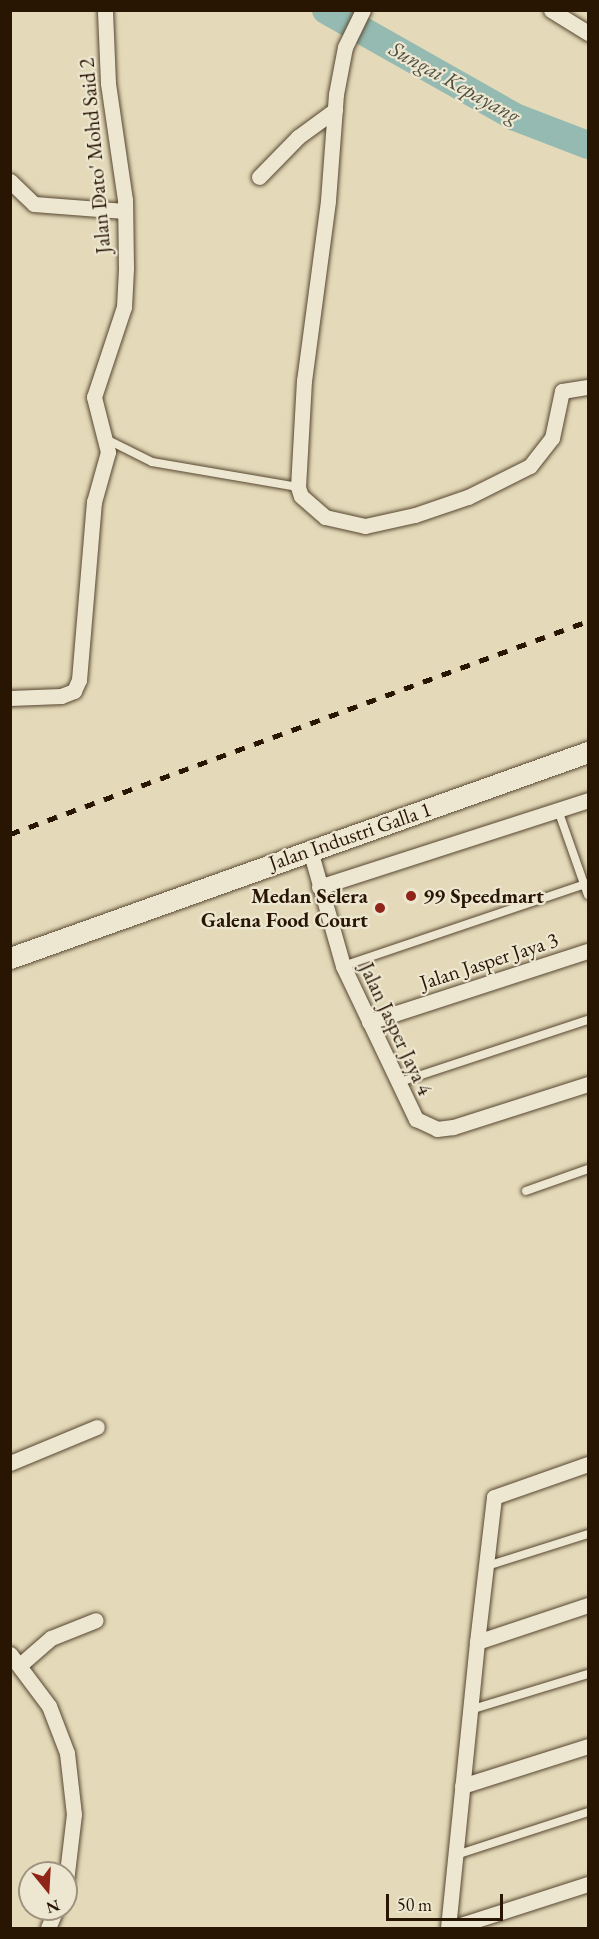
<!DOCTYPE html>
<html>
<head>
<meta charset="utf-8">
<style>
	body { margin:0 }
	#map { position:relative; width:599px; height:1939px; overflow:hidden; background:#e4dab9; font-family:"EB Garamond",serif }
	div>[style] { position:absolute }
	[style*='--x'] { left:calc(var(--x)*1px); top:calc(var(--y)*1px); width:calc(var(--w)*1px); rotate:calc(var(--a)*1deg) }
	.river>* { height:28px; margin:-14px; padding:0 14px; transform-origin:14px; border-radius:14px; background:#95bab1 }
	.roads { filter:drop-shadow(0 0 2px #574630) drop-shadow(0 0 2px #574630) }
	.service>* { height:8px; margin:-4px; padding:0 4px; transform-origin:4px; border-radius:4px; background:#ede7d2 }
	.minor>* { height:15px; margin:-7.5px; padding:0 7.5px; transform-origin:7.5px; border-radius:7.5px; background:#ede7d2 }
	.secondary>* { height:21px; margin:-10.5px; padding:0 10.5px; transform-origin:10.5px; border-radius:10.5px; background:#ede7d2 }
	.rail>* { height:4.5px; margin-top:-2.25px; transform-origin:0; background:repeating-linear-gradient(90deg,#281502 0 10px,transparent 0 20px) }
	.dots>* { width:16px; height:16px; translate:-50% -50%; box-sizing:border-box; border:3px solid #ede7d2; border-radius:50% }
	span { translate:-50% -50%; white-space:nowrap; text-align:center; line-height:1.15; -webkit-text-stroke:4.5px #ede7d2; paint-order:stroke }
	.street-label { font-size:21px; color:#281502 }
	.poi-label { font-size:21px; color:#281502; font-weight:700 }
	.right { translate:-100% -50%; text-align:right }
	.left { translate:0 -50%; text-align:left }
	.water-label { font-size:22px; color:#4e4f3f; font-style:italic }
	.frame { position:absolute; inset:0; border:12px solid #281502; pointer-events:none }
	.north { position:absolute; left:18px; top:1861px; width:60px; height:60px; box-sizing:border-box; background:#ede7d2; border:2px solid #9e937f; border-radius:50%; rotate:162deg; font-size:16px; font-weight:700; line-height:24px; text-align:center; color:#281502 }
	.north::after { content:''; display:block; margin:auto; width:21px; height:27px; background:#8f2418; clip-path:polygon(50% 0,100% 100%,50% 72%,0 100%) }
	.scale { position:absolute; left:386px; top:1894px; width:117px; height:27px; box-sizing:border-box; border:3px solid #281502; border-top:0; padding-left:8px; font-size:18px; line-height:21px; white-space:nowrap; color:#281502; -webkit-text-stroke:4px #ede7d2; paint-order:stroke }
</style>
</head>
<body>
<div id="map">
	<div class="river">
		<i style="--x:326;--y:10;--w:217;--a:29.5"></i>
		<i style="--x:515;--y:117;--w:78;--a:21"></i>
	</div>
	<div class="roads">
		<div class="service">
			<i style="--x:108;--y:440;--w:49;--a:26.6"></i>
			<i style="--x:152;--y:462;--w:148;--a:9.7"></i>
			<i style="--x:558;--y:810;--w:90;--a:70.6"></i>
			<i style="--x:343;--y:966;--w:259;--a:-18.7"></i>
			<i style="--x:397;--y:1083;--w:201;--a:-18.3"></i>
			<i style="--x:526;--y:1191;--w:66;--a:-19.5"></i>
			<i style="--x:487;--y:1566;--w:106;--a:-17.6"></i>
			<i style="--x:470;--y:1710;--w:123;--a:-17"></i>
			<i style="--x:456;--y:1855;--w:139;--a:-18"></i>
		</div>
		<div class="minor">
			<i style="--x:363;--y:10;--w:41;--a:115.9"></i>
			<i style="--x:345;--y:47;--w:48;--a:100.8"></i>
			<i style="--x:336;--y:94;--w:107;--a:94.3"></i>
			<i style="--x:328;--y:201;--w:181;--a:97.6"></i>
			<i style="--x:304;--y:380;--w:107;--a:93.2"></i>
			<i style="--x:298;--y:487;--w:9;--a:72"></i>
			<i style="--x:301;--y:496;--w:32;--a:41"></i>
			<i style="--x:325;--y:517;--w:41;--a:12.7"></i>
			<i style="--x:365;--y:526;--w:51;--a:-12.4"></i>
			<i style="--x:415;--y:515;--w:56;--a:-18.8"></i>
			<i style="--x:468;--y:497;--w:69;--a:-26.6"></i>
			<i style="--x:530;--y:466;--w:36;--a:-52"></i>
			<i style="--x:552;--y:438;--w:48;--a:-78"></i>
			<i style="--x:562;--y:391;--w:26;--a:-9"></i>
			<i style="--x:551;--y:10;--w:44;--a:31.9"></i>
			<i style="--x:259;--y:177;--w:56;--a:-45.7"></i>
			<i style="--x:298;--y:137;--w:46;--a:-36.1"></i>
			<i style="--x:10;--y:181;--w:33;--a:44"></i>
			<i style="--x:34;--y:204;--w:91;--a:4.4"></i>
			<i style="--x:10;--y:698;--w:51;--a:-2.2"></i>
			<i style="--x:61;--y:696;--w:14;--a:-21"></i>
			<i style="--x:74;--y:691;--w:12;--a:-66"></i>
			<i style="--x:79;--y:680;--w:179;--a:-85.2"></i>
			<i style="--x:94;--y:502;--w:52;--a:-74.4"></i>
			<i style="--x:108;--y:452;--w:57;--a:-104.3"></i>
			<i style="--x:94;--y:397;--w:95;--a:-71.6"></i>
			<i style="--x:124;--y:307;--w:39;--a:-87"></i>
			<i style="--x:126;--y:268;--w:68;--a:-90.8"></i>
			<i style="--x:125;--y:200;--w:118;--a:-98.3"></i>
			<i style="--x:108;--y:83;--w:73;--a:-92.4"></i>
			<i style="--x:310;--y:850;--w:121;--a:74.1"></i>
			<i style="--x:343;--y:966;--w:170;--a:64.5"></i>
			<i style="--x:416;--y:1119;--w:23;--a:25"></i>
			<i style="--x:437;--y:1129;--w:16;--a:-7"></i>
			<i style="--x:453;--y:1127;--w:142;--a:-17.7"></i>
			<i style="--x:319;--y:887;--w:283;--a:-17.9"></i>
			<i style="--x:369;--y:1022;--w:230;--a:-18"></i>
			<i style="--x:10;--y:1463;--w:94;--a:-22.5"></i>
			<i style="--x:477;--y:1642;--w:146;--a:-83.3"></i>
			<i style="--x:494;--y:1497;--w:100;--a:-19.3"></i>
			<i style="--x:10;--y:1654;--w:65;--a:53.1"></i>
			<i style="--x:49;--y:1706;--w:50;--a:69"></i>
			<i style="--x:67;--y:1753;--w:61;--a:83.5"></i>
			<i style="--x:74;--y:1814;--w:67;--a:96.8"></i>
			<i style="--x:21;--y:1664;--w:40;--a:-41"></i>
			<i style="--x:51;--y:1638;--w:48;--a:-21.8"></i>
			<i style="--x:462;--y:1786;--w:132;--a:-17.6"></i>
			<i style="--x:48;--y:1928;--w:21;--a:-67"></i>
			<i style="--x:448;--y:1928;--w:287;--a:-84.2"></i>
			<i style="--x:477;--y:1642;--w:117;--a:-18.4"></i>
			<i style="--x:451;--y:1928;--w:144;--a:-17.8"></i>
		</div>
		<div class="secondary">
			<i style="--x:10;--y:958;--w:614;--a:-19.62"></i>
		</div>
	</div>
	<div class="rail">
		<i style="--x:10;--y:834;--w:616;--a:-20.23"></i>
	</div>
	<div class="dots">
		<i style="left:411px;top:896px;background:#8f2418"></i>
		<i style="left:380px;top:908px;background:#8f2418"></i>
	</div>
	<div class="street-label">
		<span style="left:95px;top:156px;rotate:-95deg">Jalan Dato' Mohd Said 2</span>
		<span style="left:350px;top:836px;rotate:-19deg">Jalan Industri Galla 1</span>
		<span style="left:489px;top:961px;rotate:-18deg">Jalan Jasper Jaya 3</span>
		<span style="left:396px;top:1029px;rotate:65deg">Jalan Jasper Jaya 4</span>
	</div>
	<div class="poi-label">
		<span class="right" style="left:368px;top:908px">Medan Selera<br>Galena Food Court</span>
		<span class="left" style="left:423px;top:896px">99 Speedmart</span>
	</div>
	<div class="water-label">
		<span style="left:455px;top:82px;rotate:29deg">Sungai Kepayang</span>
	</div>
	<div class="frame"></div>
	<div class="north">N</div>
	<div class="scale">50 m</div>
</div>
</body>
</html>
